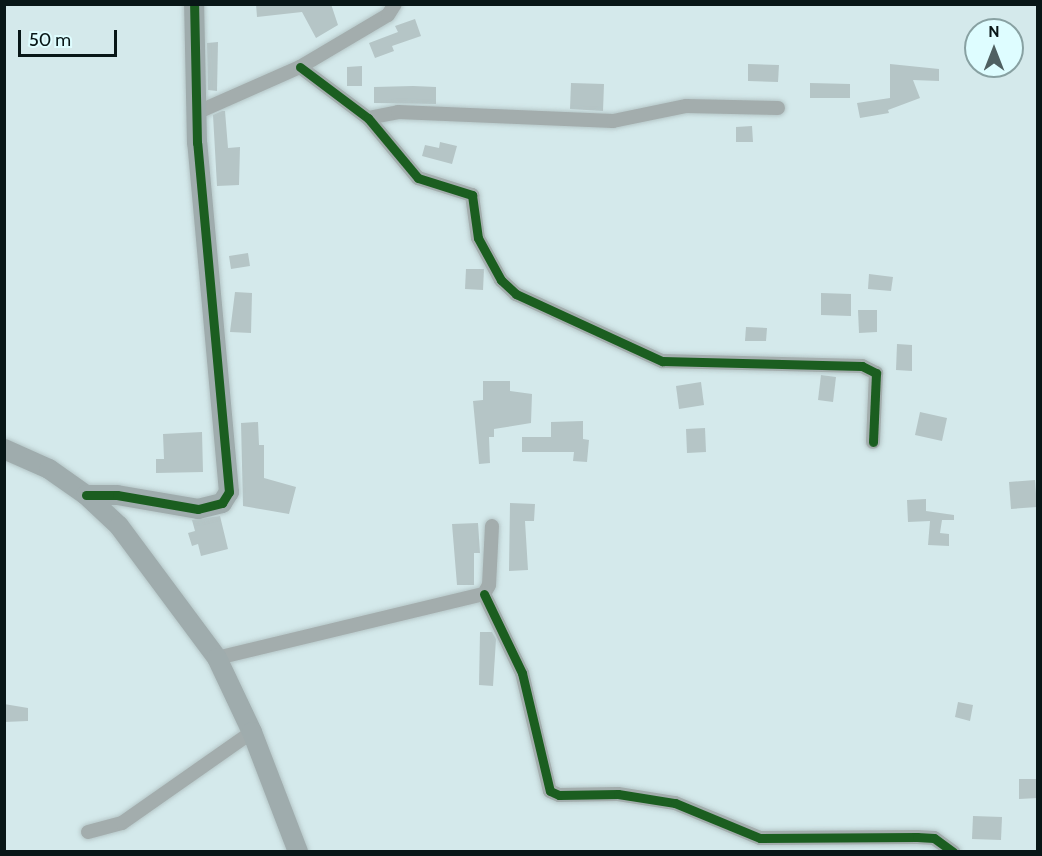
<!DOCTYPE html>
<html>
<head>
<meta charset="utf-8">
<style>
	body { margin:0 }
	#map { position:relative; width:1042px; height:856px; overflow:hidden; background:#d4e9eb; font-family:Cabin,sans-serif }
	div>[style] { position:absolute }
	[style*='--x'] { left:calc(var(--x)*1px); top:calc(var(--y)*1px); width:calc(var(--w)*1px); rotate:calc(var(--a)*1deg) }
	.building>* { inset:0; background:#b5c5c6 }
	.roads { filter:drop-shadow(0 0 2px #b5c6c7) drop-shadow(0 0 2px #b5c6c7) }
	.street>* { height:14px; margin:-7px; padding:0 7px; transform-origin:7px; border-radius:7px; background:#a3adad }
	.secondary>* { height:20px; margin:-10px; padding:0 10px; transform-origin:10px; border-radius:10px; background:#9facad }
	.cycleway>* { height:9px; margin:-4.5px; padding:0 4.5px; transform-origin:4.5px; border-radius:4.5px; background:#1b5e20 }
	span { translate:-50% -50%; white-space:nowrap; text-align:center; line-height:1.15; -webkit-text-stroke:6px #defdff; paint-order:stroke }
	.frame { position:absolute; inset:0; border:6px solid #081617; pointer-events:none }
	.north { position:absolute; left:964px; top:18px; width:60px; height:60px; box-sizing:border-box; background:#defdff; border:2px solid #88a1a2; border-radius:50%; rotate:0deg; font-size:16px; font-weight:700; line-height:24px; text-align:center; color:#081617 }
	.north::after { content:''; display:block; margin:auto; width:21px; height:27px; background:#4f6061; clip-path:polygon(50% 0,100% 100%,50% 72%,0 100%) }
	.scale { position:absolute; left:18px; top:30px; width:99px; height:27px; box-sizing:border-box; border:3px solid #081617; border-top:0; padding-left:8px; font-size:18px; line-height:21px; white-space:nowrap; color:#081617; -webkit-text-stroke:4px #defdff; paint-order:stroke }
</style>
</head>
<body>
<div id="map">
	<div class="building">
		<i style="clip-path:polygon(256px 4px,331px 4px,338px 25px,316px 38px,302px 12px,257px 17px)"></i>
		<i style="clip-path:polygon(415px 19px,421px 36px,392px 46px,394px 51px,375px 58px,369px 43px,398px 32px,395px 26px)"></i>
		<i style="clip-path:polygon(218px 42px,217px 91px,208px 90px,207px 43px)"></i>
		<i style="clip-path:polygon(748px 64px,779px 65px,778px 82px,748px 81px)"></i>
		<i style="clip-path:polygon(890px 64px,939px 69px,939px 81px,913px 80px,920px 98px,888px 110px,889px 113px,860px 118px,857px 103px,890px 98px)"></i>
		<i style="clip-path:polygon(362px 66px,362px 86px,347px 86px,347px 67px)"></i>
		<i style="clip-path:polygon(571px 83px,604px 84px,603px 111px,570px 109px)"></i>
		<i style="clip-path:polygon(810px 83px,850px 84px,850px 98px,810px 98px)"></i>
		<i style="clip-path:polygon(413px 86px,436px 87px,436px 104px,374px 103px,374px 87px)"></i>
		<i style="clip-path:polygon(222px 111px,225px 111px,228px 148px,240px 147px,239px 185px,217px 186px,213px 115px)"></i>
		<i style="clip-path:polygon(752px 126px,753px 142px,736px 142px,736px 127px)"></i>
		<i style="clip-path:polygon(440px 142px,457px 146px,452px 164px,422px 156px,425px 145px,439px 148px)"></i>
		<i style="clip-path:polygon(248px 253px,250px 266px,231px 269px,229px 256px)"></i>
		<i style="clip-path:polygon(466px 269px,484px 269px,483px 290px,465px 289px)"></i>
		<i style="clip-path:polygon(869px 274px,893px 277px,891px 291px,868px 289px)"></i>
		<i style="clip-path:polygon(235px 292px,252px 293px,251px 333px,230px 332px)"></i>
		<i style="clip-path:polygon(821px 293px,851px 294px,851px 316px,821px 315px)"></i>
		<i style="clip-path:polygon(858px 310px,877px 310px,877px 332px,859px 333px)"></i>
		<i style="clip-path:polygon(746px 327px,767px 328px,766px 341px,745px 341px)"></i>
		<i style="clip-path:polygon(897px 344px,912px 345px,912px 371px,896px 370px)"></i>
		<i style="clip-path:polygon(821px 375px,836px 377px,833px 402px,818px 400px)"></i>
		<i style="clip-path:polygon(483px 381px,510px 381px,510px 391px,532px 394px,531px 423px,494px 429px,494px 437px,489px 437px,490px 463px,479px 464px,473px 401px,483px 400px)"></i>
		<i style="clip-path:polygon(701px 382px,704px 405px,679px 409px,676px 386px)"></i>
		<i style="clip-path:polygon(920px 412px,947px 418px,942px 441px,915px 435px)"></i>
		<i style="clip-path:polygon(583px 421px,583px 439px,589px 440px,587px 462px,573px 461px,574px 452px,522px 452px,522px 437px,551px 437px,551px 422px)"></i>
		<i style="clip-path:polygon(258px 422px,259px 445px,264px 445px,264px 478px,296px 487px,289px 514px,243px 506px,241px 423px)"></i>
		<i style="clip-path:polygon(705px 428px,706px 452px,687px 453px,686px 429px)"></i>
		<i style="clip-path:polygon(202px 432px,203px 472px,156px 473px,156px 459px,164px 459px,163px 434px)"></i>
		<i style="clip-path:polygon(1035px 480px,1037px 507px,1011px 509px,1009px 482px)"></i>
		<i style="clip-path:polygon(926px 499px,926px 511px,954px 515px,954px 520px,942px 520px,940px 533px,949px 534px,949px 546px,928px 545px,930px 521px,908px 522px,907px 500px)"></i>
		<i style="clip-path:polygon(510px 503px,535px 504px,534px 521px,525px 521px,528px 570px,509px 571px)"></i>
		<i style="clip-path:polygon(220px 516px,228px 549px,201px 556px,198px 544px,192px 546px,188px 533px,195px 531px,192px 520px)"></i>
		<i style="clip-path:polygon(478px 523px,480px 553px,474px 553px,474px 585px,457px 585px,452px 524px)"></i>
		<i style="clip-path:polygon(480px 632px,492px 632px,496px 639px,493px 686px,479px 685px)"></i>
		<i style="clip-path:polygon(958px 702px,973px 705px,970px 721px,955px 717px)"></i>
		<i style="clip-path:polygon(4px 704px,28px 708px,28px 721px,4px 722px)"></i>
		<i style="clip-path:polygon(1019px 779px,1038px 779px,1038px 798px,1019px 799px)"></i>
		<i style="clip-path:polygon(973px 816px,1002px 817px,1001px 840px,972px 839px)"></i>
	</div>
	<div class="roads">
		<div class="street">
			<i style="--x:300;--y:67;--w:85;--a:36.9"></i>
			<i style="--x:368;--y:118;--w:78;--a:50.2"></i>
			<i style="--x:418;--y:178;--w:57;--a:17.5"></i>
			<i style="--x:472;--y:195;--w:43;--a:82.1"></i>
			<i style="--x:478;--y:238;--w:48;--a:61.3"></i>
			<i style="--x:501;--y:280;--w:21;--a:43"></i>
			<i style="--x:516;--y:294;--w:161;--a:24.7"></i>
			<i style="--x:662;--y:361;--w:200;--a:1.4"></i>
			<i style="--x:862;--y:366;--w:16;--a:27"></i>
			<i style="--x:876;--y:373;--w:69;--a:92.5"></i>
			<i style="--x:198;--y:112;--w:111;--a:-23.8"></i>
			<i style="--x:300;--y:67;--w:102;--a:-30.6"></i>
			<i style="--x:388;--y:15;--w:13;--a:-58"></i>
			<i style="--x:368;--y:118;--w:31;--a:-11"></i>
			<i style="--x:398;--y:112;--w:215;--a:2.4"></i>
			<i style="--x:613;--y:121;--w:75;--a:-11.6"></i>
			<i style="--x:686;--y:106;--w:92;--a:1.2"></i>
			<i style="--x:484;--y:594;--w:88;--a:64.3"></i>
			<i style="--x:522;--y:673;--w:121;--a:76.7"></i>
			<i style="--x:550;--y:791;--w:10;--a:24"></i>
			<i style="--x:559;--y:795;--w:59;--a:-1"></i>
			<i style="--x:618;--y:794;--w:58;--a:9"></i>
			<i style="--x:675;--y:803;--w:92;--a:22.4"></i>
			<i style="--x:760;--y:838;--w:157;--a:-0.4"></i>
			<i style="--x:917;--y:837;--w:17;--a:3"></i>
			<i style="--x:934;--y:838;--w:24;--a:36"></i>
			<i style="--x:484;--y:594;--w:10;--a:-61"></i>
			<i style="--x:489;--y:585;--w:59;--a:-87.1"></i>
			<i style="--x:217;--y:658;--w:275;--a:-13.5"></i>
			<i style="--x:88;--y:832;--w:35;--a:-15"></i>
			<i style="--x:122;--y:823;--w:159;--a:-35"></i>
		</div>
		<div class="secondary">
			<i style="--x:4;--y:449;--w:49;--a:24"></i>
			<i style="--x:49;--y:469;--w:45;--a:35.1"></i>
			<i style="--x:86;--y:495;--w:45;--a:43.2"></i>
			<i style="--x:119;--y:526;--w:164;--a:53.4"></i>
			<i style="--x:217;--y:658;--w:82;--a:64.7"></i>
			<i style="--x:252;--y:732;--w:129;--a:69"></i>
			<i style="--x:86;--y:495;--w:31;--a:0"></i>
			<i style="--x:117;--y:495;--w:82;--a:9.8"></i>
			<i style="--x:198;--y:509;--w:25;--a:-14"></i>
			<i style="--x:222;--y:503;--w:13;--a:-58"></i>
			<i style="--x:229;--y:492;--w:350;--a:-95.2"></i>
			<i style="--x:197;--y:143;--w:139;--a:-91.2"></i>
		</div>
	</div>
	<div class="cycleway">
		<i style="--x:300;--y:67;--w:85;--a:36.9"></i>
		<i style="--x:368;--y:118;--w:78;--a:50.2"></i>
		<i style="--x:418;--y:178;--w:57;--a:17.5"></i>
		<i style="--x:472;--y:195;--w:43;--a:82.1"></i>
		<i style="--x:478;--y:238;--w:48;--a:61.3"></i>
		<i style="--x:501;--y:280;--w:21;--a:43"></i>
		<i style="--x:516;--y:294;--w:161;--a:24.7"></i>
		<i style="--x:662;--y:361;--w:200;--a:1.4"></i>
		<i style="--x:862;--y:366;--w:16;--a:27"></i>
		<i style="--x:876;--y:373;--w:69;--a:92.5"></i>
		<i style="--x:86;--y:495;--w:31;--a:0"></i>
		<i style="--x:117;--y:495;--w:82;--a:9.8"></i>
		<i style="--x:198;--y:509;--w:25;--a:-14"></i>
		<i style="--x:222;--y:503;--w:13;--a:-58"></i>
		<i style="--x:229;--y:492;--w:350;--a:-95.2"></i>
		<i style="--x:197;--y:143;--w:139;--a:-91.2"></i>
		<i style="--x:484;--y:594;--w:88;--a:64.3"></i>
		<i style="--x:522;--y:673;--w:121;--a:76.7"></i>
		<i style="--x:550;--y:791;--w:10;--a:24"></i>
		<i style="--x:559;--y:795;--w:59;--a:-1"></i>
		<i style="--x:618;--y:794;--w:58;--a:9"></i>
		<i style="--x:675;--y:803;--w:92;--a:22.4"></i>
		<i style="--x:760;--y:838;--w:157;--a:-0.4"></i>
		<i style="--x:917;--y:837;--w:17;--a:3"></i>
		<i style="--x:934;--y:838;--w:24;--a:36"></i>
	</div>
	<div class="frame"></div>
	<div class="north">N</div>
	<div class="scale">50 m</div>
</div>
</body>
</html>
